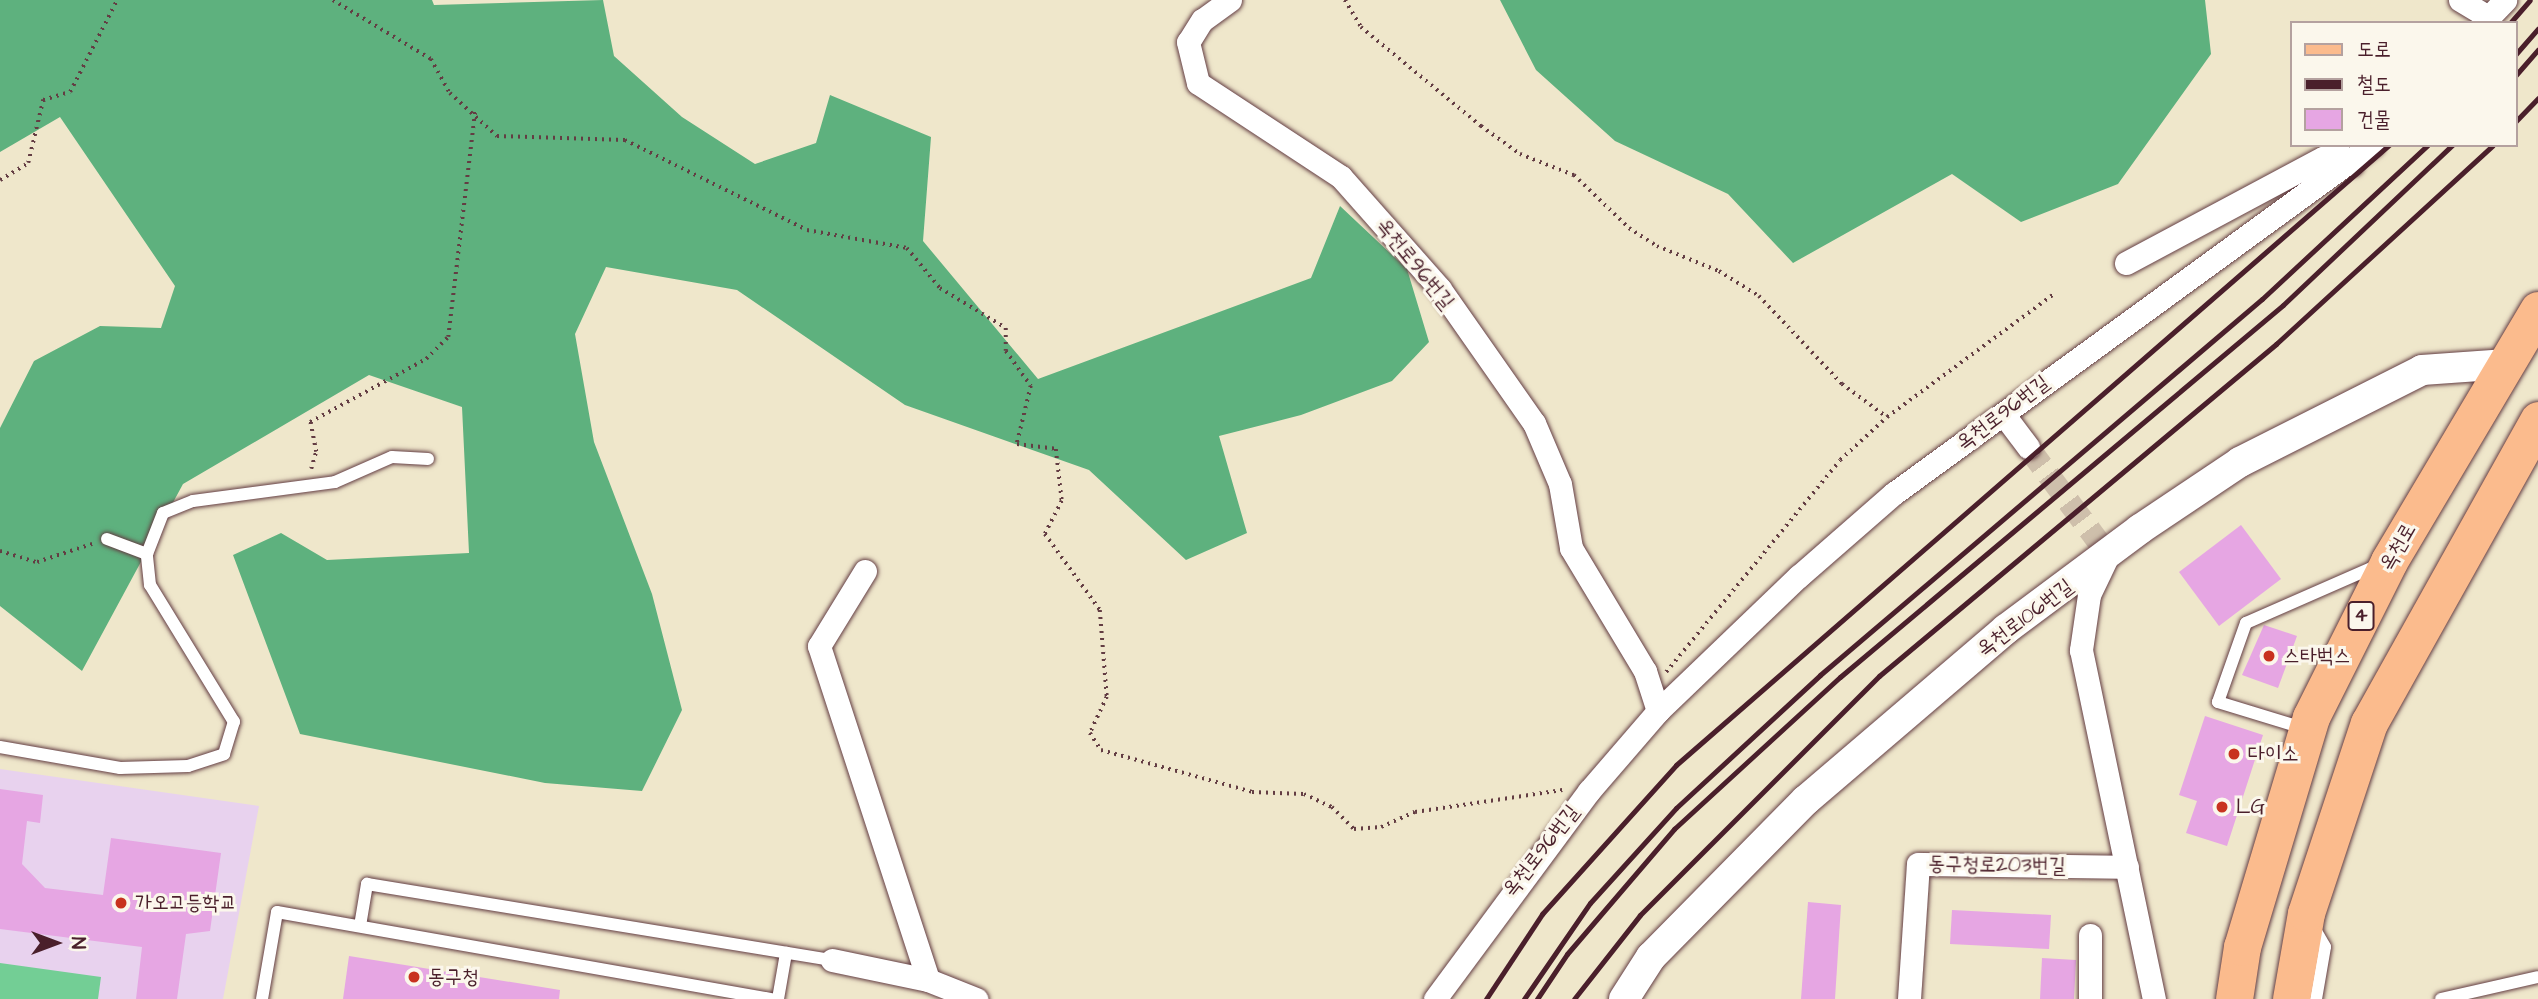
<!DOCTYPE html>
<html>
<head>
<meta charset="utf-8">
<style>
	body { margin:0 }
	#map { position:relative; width:2538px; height:999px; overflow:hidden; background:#efe7cb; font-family:"Architects Daughter","Poor Story",sans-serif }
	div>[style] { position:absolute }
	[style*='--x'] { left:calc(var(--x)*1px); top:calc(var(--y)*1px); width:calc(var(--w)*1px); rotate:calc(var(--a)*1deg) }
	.built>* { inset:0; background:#e8d2ee }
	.green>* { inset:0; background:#73ce95 }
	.forest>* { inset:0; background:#5eb17e }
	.building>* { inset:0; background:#e6a6e3 }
	.minor-tunnel>* { height:23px; margin-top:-11.5px; transform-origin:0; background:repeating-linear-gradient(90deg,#cebfab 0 23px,transparent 0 34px) }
	.path>* { height:3.5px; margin-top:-1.75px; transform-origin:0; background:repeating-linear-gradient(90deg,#633d43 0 2px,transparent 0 7px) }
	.roads { filter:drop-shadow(0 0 2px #633d43) drop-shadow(0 0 2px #633d43) }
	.service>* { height:12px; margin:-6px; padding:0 6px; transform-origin:6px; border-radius:6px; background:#fff }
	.minor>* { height:23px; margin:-11.5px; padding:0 11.5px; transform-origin:11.5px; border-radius:11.5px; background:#fff }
	.tertiary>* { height:30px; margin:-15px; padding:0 15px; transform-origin:15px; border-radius:15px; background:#fff }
	.primary>* { height:37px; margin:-18.5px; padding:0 18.5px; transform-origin:18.5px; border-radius:18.5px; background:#fbbb8d }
	.rail>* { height:5px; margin:-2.5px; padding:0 2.5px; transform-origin:2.5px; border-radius:2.5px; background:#4a1f2b }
	.dots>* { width:19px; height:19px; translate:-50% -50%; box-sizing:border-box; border:4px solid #fbf7ec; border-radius:50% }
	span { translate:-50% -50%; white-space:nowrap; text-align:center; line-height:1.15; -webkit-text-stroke:6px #fbf7ec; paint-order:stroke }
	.shield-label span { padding:2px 5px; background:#fbf7ec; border:2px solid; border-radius:5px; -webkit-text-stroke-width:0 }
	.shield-label { font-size:19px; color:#4a1f2b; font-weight:700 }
	.street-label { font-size:21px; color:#4a1f2b }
	.poi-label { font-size:21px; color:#4a1f2b }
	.left { translate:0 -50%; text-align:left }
	.legend { position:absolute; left:2290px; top:21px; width:228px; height:126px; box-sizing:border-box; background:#fbf7ec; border:2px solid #b4a19f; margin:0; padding:9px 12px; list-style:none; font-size:21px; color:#4a1f2b }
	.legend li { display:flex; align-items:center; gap:14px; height:35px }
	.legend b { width:35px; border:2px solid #b4a19f }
	.north { position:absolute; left:21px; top:908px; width:70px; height:70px; -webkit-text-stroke:5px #fbf7ec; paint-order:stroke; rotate:90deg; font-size:19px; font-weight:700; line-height:28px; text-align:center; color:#4a1f2b }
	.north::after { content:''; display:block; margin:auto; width:24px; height:32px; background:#4a1f2b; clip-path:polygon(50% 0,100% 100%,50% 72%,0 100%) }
</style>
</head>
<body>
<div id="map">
	<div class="built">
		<i style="clip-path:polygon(0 769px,259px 806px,223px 999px,0 999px)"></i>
	</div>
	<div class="green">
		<i style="clip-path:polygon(0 963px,101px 977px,98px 999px,0 999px)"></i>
	</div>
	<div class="forest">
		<i style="clip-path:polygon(0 0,432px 0,434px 5px,603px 0,614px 56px,682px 117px,755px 164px,816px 143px,830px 95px,931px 137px,923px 241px,1038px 379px,1311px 278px,1340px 206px,1407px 269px,1429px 342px,1392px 381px,1301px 415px,1219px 436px,1247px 533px,1186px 560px,1089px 470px,905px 405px,737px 290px,606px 267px,575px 334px,594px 442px,652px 594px,682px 710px,642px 791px,545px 783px,300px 734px,233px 555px,281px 533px,327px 560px,469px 553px,462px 407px,369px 375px,183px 484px,82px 671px,0 606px,0 428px,34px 361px,100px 326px,161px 328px,175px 286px,60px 117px,0 152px)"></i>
		<i style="clip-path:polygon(1500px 0,2205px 0,2211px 54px,2118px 184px,2021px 222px,1952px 174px,1793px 263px,1728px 194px,1615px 141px,1536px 70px)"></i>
	</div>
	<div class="building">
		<i style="clip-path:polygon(2241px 525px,2281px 579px,2219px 626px,2179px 572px)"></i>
		<i style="clip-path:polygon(2264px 625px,2297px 636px,2278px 688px,2242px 675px)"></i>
		<i style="clip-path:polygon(2205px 716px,2263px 735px,2227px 846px,2186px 833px,2197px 801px,2179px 795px)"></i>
		<i style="clip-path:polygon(0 789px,43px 795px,40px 823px,27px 821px,22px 864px,45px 888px,103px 895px,111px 838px,221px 853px,210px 931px,186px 934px,177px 999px,136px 999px,142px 947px,0 929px)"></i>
		<i style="clip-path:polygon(1808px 902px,1841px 905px,1835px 999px,1801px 999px)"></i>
		<i style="clip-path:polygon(1952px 910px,2051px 915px,2049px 949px,1950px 944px)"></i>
		<i style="clip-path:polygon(349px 956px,560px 990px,559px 999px,343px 999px)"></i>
		<i style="clip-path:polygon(2042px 958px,2076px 960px,2074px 999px,2040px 999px)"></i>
	</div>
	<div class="minor-tunnel">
		<i style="--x:2028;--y:447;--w:119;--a:53.2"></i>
	</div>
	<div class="path">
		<i style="--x:333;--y:0;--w:114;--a:31"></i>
		<i style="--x:431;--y:59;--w:39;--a:61"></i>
		<i style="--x:450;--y:93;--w:64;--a:42.5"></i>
		<i style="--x:497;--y:136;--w:128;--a:1.8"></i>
		<i style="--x:625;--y:140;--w:203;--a:26.3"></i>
		<i style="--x:807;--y:230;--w:102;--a:10.2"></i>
		<i style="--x:907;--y:248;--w:52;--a:50.5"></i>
		<i style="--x:940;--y:288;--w:77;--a:31.2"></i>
		<i style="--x:1006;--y:328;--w:23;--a:90"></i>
		<i style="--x:1006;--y:351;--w:43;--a:54.5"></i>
		<i style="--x:1031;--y:386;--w:60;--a:103.6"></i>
		<i style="--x:1017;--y:444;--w:39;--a:7"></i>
		<i style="--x:1056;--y:449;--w:52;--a:83.4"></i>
		<i style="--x:1062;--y:501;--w:37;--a:117"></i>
		<i style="--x:1045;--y:534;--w:94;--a:54.1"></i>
		<i style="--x:1100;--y:610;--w:87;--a:85.4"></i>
		<i style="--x:1107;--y:697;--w:40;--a:115"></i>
		<i style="--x:1090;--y:733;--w:20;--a:57"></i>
		<i style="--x:1101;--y:750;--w:157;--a:15.5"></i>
		<i style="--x:1252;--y:792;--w:52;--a:2.2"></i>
		<i style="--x:1304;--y:794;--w:31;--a:25"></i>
		<i style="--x:1332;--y:807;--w:31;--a:45"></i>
		<i style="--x:1354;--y:829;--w:27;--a:-4"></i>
		<i style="--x:1381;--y:827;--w:37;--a:-24"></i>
		<i style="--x:1415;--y:812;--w:149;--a:-8.5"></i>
		<i style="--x:1345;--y:0;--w:31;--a:59"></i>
		<i style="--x:1361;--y:27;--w:156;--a:39.5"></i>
		<i style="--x:1481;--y:126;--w:48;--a:35.7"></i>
		<i style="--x:1520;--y:154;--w:58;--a:21.3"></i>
		<i style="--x:1574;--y:175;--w:76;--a:43.9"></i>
		<i style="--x:1629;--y:228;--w:33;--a:33"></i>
		<i style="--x:1657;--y:246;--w:67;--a:22"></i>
		<i style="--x:1719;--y:271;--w:47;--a:32"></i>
		<i style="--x:1759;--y:296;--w:121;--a:46.7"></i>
		<i style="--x:1842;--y:384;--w:56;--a:36.3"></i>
		<i style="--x:0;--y:180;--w:33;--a:-31"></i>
		<i style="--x:28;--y:163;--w:65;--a:-76.6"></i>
		<i style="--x:43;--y:100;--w:28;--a:-17"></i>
		<i style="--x:70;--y:92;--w:103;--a:-62.9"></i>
		<i style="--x:311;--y:469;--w:18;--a:-74"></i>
		<i style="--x:316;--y:452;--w:31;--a:-101"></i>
		<i style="--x:310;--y:422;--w:132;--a:-28.5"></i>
		<i style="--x:426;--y:359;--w:31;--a:-45"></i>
		<i style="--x:448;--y:337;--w:229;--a:-83.2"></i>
		<i style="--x:0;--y:551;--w:39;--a:17"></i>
		<i style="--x:37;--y:562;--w:58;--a:-18.1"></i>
		<i style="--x:1666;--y:672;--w:274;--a:-50.6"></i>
		<i style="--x:1840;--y:460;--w:64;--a:-42.5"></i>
		<i style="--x:1887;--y:417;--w:209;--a:-36.4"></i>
	</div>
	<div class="roads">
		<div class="service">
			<i style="--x:107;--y:539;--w:43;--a:20.6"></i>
			<i style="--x:147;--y:554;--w:44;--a:-68.7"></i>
			<i style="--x:163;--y:513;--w:32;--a:-22"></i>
			<i style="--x:193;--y:501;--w:143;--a:-7.6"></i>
			<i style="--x:335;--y:482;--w:62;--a:-23.7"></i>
			<i style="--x:392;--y:457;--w:36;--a:3"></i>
			<i style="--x:2303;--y:728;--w:89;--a:-163"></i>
			<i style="--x:2218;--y:702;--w:84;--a:-70.5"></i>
			<i style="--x:2246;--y:623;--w:142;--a:-23.7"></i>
			<i style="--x:0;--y:747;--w:122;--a:9.9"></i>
			<i style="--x:120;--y:768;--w:68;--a:-1.7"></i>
			<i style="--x:188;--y:766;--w:38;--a:-18"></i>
			<i style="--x:224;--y:754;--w:34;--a:-73"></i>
			<i style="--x:234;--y:722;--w:161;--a:-121.5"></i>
			<i style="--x:150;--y:585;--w:31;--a:-96"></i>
			<i style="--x:360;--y:926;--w:43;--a:-80.5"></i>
			<i style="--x:367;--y:884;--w:471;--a:9.3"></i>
			<i style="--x:2313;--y:926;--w:24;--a:60"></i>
			<i style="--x:2325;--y:947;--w:53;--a:99.8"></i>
			<i style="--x:262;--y:999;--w:88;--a:-80.2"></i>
			<i style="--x:277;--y:912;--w:502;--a:9.99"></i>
			<i style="--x:778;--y:999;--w:47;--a:-80.1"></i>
			<i style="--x:2441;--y:999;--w:99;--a:-12.8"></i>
		</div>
		<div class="minor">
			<i style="--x:1230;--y:0;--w:34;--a:144"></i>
			<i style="--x:1202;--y:20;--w:26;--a:122"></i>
			<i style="--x:1188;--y:42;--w:42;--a:76.3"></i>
			<i style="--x:1198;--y:83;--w:171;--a:33.3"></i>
			<i style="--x:1341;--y:177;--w:149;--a:48.5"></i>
			<i style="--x:1440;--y:289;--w:164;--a:55"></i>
			<i style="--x:1534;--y:423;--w:66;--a:66.9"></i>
			<i style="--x:1560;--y:484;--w:65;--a:80.2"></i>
			<i style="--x:1571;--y:548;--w:144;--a:59"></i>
			<i style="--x:1645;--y:671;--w:42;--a:72"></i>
			<i style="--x:2460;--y:0;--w:33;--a:31"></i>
			<i style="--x:2483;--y:23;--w:32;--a:-46"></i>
			<i style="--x:2126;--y:263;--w:223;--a:-28.1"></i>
			<i style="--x:2323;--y:158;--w:15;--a:-23"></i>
			<i style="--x:2337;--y:152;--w:19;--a:39"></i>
			<i style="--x:2004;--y:415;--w:40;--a:53"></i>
			<i style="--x:2109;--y:553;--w:47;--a:115.5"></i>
			<i style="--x:2089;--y:595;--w:56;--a:98.3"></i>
			<i style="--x:2081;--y:650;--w:357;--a:78.2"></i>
			<i style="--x:865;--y:571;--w:88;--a:121.5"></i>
			<i style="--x:819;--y:646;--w:351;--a:71.9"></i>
			<i style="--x:2090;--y:935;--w:64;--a:90"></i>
			<i style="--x:832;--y:960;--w:98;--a:11.8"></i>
			<i style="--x:928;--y:980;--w:52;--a:21.6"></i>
			<i style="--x:1435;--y:999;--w:259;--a:-53.5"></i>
			<i style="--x:1589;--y:791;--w:106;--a:-49.2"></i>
			<i style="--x:1658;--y:711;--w:195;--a:-43.8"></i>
			<i style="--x:1799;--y:576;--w:125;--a:-41.1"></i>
			<i style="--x:1893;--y:494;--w:593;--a:-36.08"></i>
			<i style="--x:1909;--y:999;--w:135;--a:-86.2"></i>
			<i style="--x:1918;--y:864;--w:209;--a:0.8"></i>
		</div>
		<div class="tertiary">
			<i style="--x:1624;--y:999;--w:50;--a:-57.3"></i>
			<i style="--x:1651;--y:957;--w:221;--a:-45.4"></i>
			<i style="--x:1806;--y:800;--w:263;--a:-40.5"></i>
			<i style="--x:2006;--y:629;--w:167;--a:-36.7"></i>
			<i style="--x:2140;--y:529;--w:120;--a:-33.8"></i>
			<i style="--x:2240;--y:462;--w:204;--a:-26.8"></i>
			<i style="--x:2422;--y:370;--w:85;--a:-4"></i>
		</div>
		<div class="primary">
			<i style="--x:2234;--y:999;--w:53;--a:-81.3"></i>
			<i style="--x:2242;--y:947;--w:240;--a:-73.3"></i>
			<i style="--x:2311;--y:717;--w:174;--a:-63.4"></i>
			<i style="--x:2389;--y:561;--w:292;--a:-59.3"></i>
			<i style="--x:2291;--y:999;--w:87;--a:-80.1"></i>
			<i style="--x:2306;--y:913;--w:200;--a:-71.7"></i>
			<i style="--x:2369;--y:723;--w:347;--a:-60.8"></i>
		</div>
	</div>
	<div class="rail">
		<i style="--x:2510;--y:23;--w:30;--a:-49"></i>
		<i style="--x:2515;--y:55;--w:35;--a:-49"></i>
		<i style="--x:2515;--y:76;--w:35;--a:-49"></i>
		<i style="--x:2515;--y:122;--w:33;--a:-46"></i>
		<i style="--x:1486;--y:999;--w:102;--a:-56.6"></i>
		<i style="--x:1542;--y:914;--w:200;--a:-48"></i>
		<i style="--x:1676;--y:765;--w:945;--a:-41.01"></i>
		<i style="--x:1524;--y:999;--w:116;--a:-55.5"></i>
		<i style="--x:1590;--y:903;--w:128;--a:-47.8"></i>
		<i style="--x:1676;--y:808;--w:196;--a:-42.7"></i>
		<i style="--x:1820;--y:675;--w:580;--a:-40.39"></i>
		<i style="--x:2262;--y:299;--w:226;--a:-42.9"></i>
		<i style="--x:1537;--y:999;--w:54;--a:-56.3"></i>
		<i style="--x:1567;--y:954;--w:165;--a:-49.4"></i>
		<i style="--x:1674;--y:829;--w:225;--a:-42.5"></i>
		<i style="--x:1840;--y:677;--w:578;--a:-40.02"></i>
		<i style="--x:2283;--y:305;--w:233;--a:-43.4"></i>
		<i style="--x:1574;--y:999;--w:107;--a:-51.8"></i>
		<i style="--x:1640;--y:915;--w:338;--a:-45"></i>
		<i style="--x:1879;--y:676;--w:518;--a:-39.9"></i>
		<i style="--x:2276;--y:344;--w:294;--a:-42.5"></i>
	</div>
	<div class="dots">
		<i style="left:2269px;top:656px;background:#c8321e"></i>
		<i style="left:2234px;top:754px;background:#c8321e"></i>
		<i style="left:2222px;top:807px;background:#c8321e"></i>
		<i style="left:121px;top:903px;background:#c8321e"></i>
		<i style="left:414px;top:977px;background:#c8321e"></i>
	</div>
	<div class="shield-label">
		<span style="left:2361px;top:616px">4</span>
	</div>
	<div class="street-label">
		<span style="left:1415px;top:264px;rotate:51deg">옥천로96번길</span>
		<span style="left:2003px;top:413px;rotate:-37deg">옥천로96번길</span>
		<span style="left:2398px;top:547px;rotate:-60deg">옥천로</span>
		<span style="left:2025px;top:618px;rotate:-37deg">옥천로106번길</span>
		<span style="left:1541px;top:851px;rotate:-52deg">옥천로96번길</span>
		<span style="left:1997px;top:865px;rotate:1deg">동구청로203번길</span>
	</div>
	<div class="poi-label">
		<span class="left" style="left:2283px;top:656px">스타벅스</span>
		<span class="left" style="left:2248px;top:754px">다이소</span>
		<span class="left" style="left:2236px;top:807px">LG</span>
		<span class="left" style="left:135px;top:903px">가오고등학교</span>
		<span class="left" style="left:428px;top:977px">동구청</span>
	</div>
	<ul class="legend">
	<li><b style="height:9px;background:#fbbb8d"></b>도로</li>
	<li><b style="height:9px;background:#4a1f2b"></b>철도</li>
	<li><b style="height:19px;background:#e6a6e3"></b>건물</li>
	</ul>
	<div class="north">N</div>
</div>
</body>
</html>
